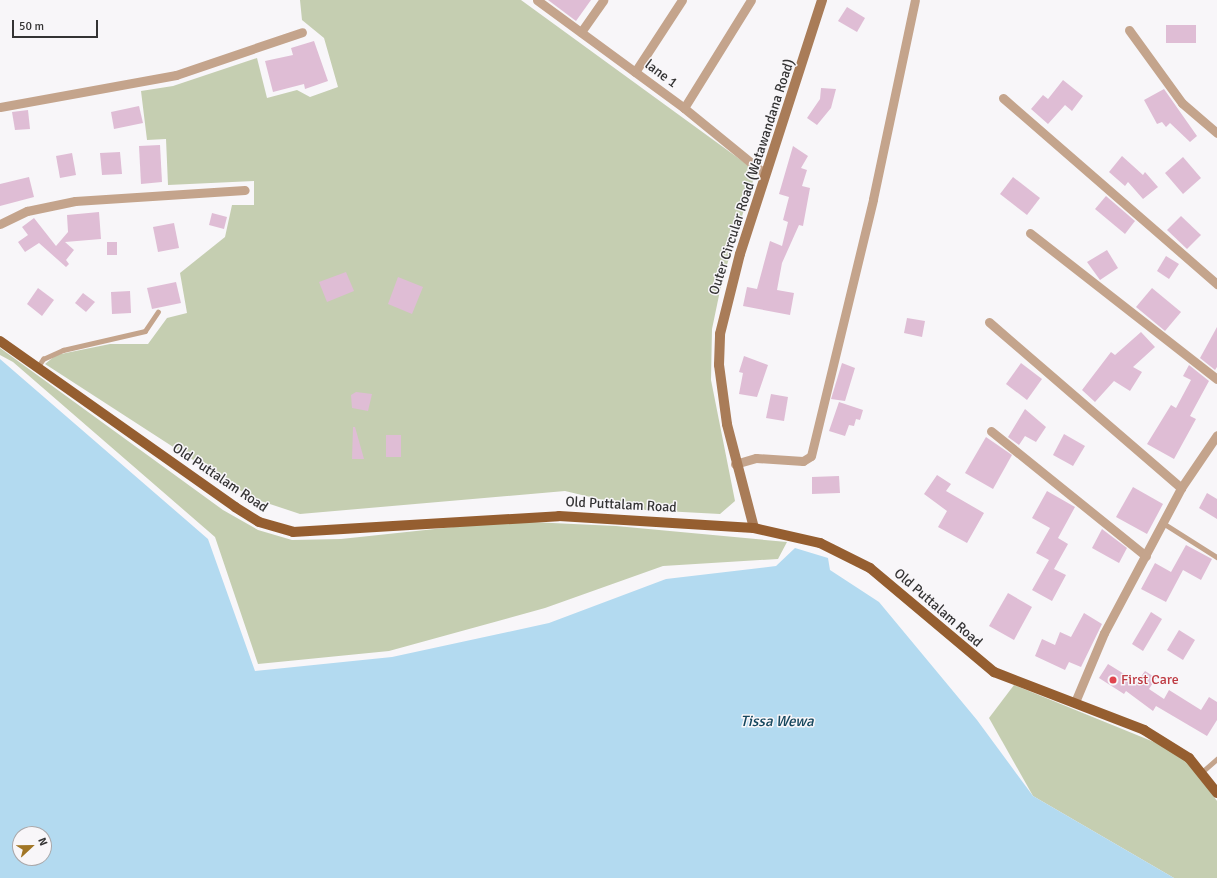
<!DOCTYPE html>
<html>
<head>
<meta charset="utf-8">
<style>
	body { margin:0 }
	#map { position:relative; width:1217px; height:878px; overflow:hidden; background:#f8f6f9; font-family:Signika,sans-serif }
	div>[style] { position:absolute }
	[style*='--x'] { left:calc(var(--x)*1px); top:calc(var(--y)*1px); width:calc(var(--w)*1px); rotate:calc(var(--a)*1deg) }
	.green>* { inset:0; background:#c5ceb1 }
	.water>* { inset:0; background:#b3daf0 }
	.building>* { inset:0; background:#dfbdd5 }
	.lane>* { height:4.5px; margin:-2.25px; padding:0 2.25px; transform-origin:2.25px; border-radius:2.25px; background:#c4a48c }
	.street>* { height:9px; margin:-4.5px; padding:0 4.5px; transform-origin:4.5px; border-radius:4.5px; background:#c4a48c }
	.secondary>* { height:10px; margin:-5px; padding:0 5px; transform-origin:5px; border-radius:5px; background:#a97c58 }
	.primary>* { height:10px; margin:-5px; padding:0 5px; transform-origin:5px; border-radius:5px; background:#955e30 }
	.dots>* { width:11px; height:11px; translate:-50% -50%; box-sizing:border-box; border:2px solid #f8f6f9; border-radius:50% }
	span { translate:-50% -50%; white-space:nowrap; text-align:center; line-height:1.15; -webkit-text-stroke:3px #f8f6f9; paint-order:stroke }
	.street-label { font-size:14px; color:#343334 }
	.health-label { font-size:14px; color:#be3a42 }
	.left { translate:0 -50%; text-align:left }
	.water-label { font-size:15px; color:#15465d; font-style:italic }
	.north { position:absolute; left:12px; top:826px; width:40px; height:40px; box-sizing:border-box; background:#f8f6f9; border:1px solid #aaa8aa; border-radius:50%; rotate:68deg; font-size:11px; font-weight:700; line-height:16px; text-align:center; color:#343334 }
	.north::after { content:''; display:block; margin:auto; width:14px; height:18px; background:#a17626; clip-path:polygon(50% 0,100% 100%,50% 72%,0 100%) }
	.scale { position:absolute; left:12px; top:20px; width:86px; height:18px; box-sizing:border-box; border:2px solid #343334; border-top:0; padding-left:5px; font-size:12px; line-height:14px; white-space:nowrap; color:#343334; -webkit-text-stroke:3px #f8f6f9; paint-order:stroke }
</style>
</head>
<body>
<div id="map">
	<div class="green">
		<i style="clip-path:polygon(300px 0,521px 0,756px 171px,722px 281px,712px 329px,711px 380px,735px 501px,720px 514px,645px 510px,565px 491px,300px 514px,252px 498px,45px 364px,56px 355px,110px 344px,148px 344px,167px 318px,187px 313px,180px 273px,225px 237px,232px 205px,254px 205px,254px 181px,168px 185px,166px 139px,147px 140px,141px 91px,173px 86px,257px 58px,267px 98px,297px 90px,310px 97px,338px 87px,324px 38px,302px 20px)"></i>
		<i style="clip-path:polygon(0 348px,223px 510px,258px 530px,292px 540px,341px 539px,510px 521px,616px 526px,787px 542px,778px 559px,663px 566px,545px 608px,389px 651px,258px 664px,215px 537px,13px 362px,0 355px)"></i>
		<i style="clip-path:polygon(1014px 685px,1154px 742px,1176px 752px,1192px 766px,1217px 801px,1217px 878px,1174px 878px,1033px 796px,989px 718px)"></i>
	</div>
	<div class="water">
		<i style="clip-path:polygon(evenodd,0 359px,208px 539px,255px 671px,392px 657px,549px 623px,666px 579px,776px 566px,795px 548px,828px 558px,830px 570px,879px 602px,977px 720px,1033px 796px,1174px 878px,0 878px,0 359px,20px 834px,44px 834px,44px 858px,20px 858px,20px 834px)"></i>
	</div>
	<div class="building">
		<i style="clip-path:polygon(548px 0,591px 0,576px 21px)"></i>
		<i style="clip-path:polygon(847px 7px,865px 18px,857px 32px,838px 21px)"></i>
		<i style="clip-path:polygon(1166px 25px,1196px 25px,1196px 43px,1166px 43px)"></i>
		<i style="clip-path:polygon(314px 41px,328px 81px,305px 89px,304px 84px,273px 92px,265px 61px,293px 55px,291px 48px)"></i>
		<i style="clip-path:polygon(1063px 80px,1083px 96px,1072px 111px,1065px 105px,1048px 124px,1031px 109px,1043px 95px,1048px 99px)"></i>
		<i style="clip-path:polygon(821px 88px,836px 89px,831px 108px,817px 125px,807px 118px,820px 99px)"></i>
		<i style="clip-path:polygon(1164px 89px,1197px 136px,1190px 142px,1170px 123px,1166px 127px,1162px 122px,1157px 124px,1144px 100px)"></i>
		<i style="clip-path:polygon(139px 106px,143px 123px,114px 129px,111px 112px)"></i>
		<i style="clip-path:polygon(28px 110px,30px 129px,15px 130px,12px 112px)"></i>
		<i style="clip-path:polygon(160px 145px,162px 182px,141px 184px,139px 146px)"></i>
		<i style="clip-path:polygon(793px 146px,808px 156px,801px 168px,807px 170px,802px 186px,810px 188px,803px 226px,799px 225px,782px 263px,777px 290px,794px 293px,790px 315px,743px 306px,747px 287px,757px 289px,770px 241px,782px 246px,788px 222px,783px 220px,789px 197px,779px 194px)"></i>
		<i style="clip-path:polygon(120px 152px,122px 174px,102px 175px,100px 153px)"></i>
		<i style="clip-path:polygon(72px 153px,76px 175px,60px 178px,56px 156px)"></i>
		<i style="clip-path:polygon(1122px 156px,1143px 175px,1145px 172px,1158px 187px,1143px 199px,1128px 182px,1125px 186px,1109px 172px)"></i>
		<i style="clip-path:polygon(1183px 157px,1201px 178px,1183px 194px,1165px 173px)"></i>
		<i style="clip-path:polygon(29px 177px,34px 197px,0 206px,0 184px)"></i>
		<i style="clip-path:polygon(1013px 177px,1040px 198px,1027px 215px,1000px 194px)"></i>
		<i style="clip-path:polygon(1106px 196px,1135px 221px,1125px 234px,1095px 209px)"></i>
		<i style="clip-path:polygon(99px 212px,101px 239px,65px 242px,74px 250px,66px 260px,69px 264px,66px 267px,39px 243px,25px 252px,18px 242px,28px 235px,22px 227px,34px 218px,56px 246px,68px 232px,67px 215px)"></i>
		<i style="clip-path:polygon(212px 213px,227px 217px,224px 229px,209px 225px)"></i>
		<i style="clip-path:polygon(1181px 216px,1201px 235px,1187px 249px,1167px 230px)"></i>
		<i style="clip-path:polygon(174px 223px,179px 248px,158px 252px,153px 227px)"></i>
		<i style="clip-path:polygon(107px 242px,117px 242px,117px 255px,107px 255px)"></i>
		<i style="clip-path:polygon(1107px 250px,1118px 268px,1100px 280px,1087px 262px)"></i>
		<i style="clip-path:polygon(1166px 256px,1179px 264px,1169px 279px,1157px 271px)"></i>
		<i style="clip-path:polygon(346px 272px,354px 291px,327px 302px,319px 282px)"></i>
		<i style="clip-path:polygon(398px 277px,423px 287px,412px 314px,388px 304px)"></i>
		<i style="clip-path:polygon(176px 282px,181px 303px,152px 309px,147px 288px)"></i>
		<i style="clip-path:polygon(38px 288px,54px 300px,42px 316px,27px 304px)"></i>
		<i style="clip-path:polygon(1152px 288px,1181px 312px,1165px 331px,1136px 307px)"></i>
		<i style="clip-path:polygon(130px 291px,131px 313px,112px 314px,111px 292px)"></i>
		<i style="clip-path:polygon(83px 293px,95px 302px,86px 312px,75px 303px)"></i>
		<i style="clip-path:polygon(907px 318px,925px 321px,922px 337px,904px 333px)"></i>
		<i style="clip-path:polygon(1217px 327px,1217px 367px,1215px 370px,1200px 358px)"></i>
		<i style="clip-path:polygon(1141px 332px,1155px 347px,1133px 367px,1142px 372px,1130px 391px,1114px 381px,1095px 402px,1082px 390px,1111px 352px,1115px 355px)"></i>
		<i style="clip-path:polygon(744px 356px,768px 365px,757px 397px,739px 394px,743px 373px,739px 372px)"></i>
		<i style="clip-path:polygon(842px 363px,855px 368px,845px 401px,831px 399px)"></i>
		<i style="clip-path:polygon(1021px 363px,1042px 379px,1027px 400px,1006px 384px)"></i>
		<i style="clip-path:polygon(1189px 365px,1209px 381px,1190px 416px,1196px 419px,1174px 459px,1147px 444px,1171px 405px,1176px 408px,1191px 380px,1183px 376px)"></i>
		<i style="clip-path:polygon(356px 392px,372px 394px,368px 411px,352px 408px,351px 395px)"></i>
		<i style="clip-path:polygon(771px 394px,788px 397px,784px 421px,766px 418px)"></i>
		<i style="clip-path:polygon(839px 402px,863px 410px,860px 420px,856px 419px,854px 426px,849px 425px,845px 436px,829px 431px)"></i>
		<i style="clip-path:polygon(1025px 409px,1046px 427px,1036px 442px,1025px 436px,1019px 445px,1008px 437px)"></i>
		<i style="clip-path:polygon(353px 427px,355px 427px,364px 459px,352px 459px)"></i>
		<i style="clip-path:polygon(1064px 434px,1085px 446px,1073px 466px,1053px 455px)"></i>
		<i style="clip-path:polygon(386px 435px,401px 435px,401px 457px,386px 457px)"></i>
		<i style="clip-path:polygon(986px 437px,1012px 455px,993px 489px,965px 473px)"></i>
		<i style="clip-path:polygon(937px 475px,951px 484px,946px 491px,984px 513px,967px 543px,938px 527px,947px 511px,924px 494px)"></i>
		<i style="clip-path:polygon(839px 476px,840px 493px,812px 494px,812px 477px)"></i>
		<i style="clip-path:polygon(1133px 487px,1163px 504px,1147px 534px,1116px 517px)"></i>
		<i style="clip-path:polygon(1047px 491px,1075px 507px,1058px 538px,1068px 544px,1054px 569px,1066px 575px,1052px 601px,1032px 590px,1049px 560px,1036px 553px,1050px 528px,1032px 518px)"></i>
		<i style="clip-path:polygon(1207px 493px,1217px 499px,1217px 519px,1199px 508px)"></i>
		<i style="clip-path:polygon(1102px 529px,1127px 548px,1119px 563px,1092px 548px)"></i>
		<i style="clip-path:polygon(1186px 545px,1212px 559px,1201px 580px,1183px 570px,1166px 602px,1141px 589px,1155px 563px,1171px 572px)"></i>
		<i style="clip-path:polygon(1008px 593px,1032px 607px,1014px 640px,989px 626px)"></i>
		<i style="clip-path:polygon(1151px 612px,1162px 619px,1143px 651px,1132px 644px)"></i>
		<i style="clip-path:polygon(1084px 613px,1102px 624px,1081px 667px,1069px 662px,1065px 670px,1035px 656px,1042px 639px,1055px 645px,1060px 632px,1071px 637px)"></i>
		<i style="clip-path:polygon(1179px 630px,1195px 640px,1183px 660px,1167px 650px)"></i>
		<i style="clip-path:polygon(1108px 664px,1137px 682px,1145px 671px,1156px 678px,1149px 689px,1164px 699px,1169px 690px,1201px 710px,1209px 697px,1217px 702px,1217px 720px,1207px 736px,1156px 706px,1153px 711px,1126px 691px,1124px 694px,1099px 678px)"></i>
	</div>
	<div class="lane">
		<i style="--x:37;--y:368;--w:11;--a:-56"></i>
		<i style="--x:43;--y:359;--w:22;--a:-24"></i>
		<i style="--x:63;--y:350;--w:84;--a:-13"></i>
		<i style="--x:145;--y:331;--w:23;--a:-56"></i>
		<i style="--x:1163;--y:523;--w:64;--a:32.2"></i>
		<i style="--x:1202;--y:772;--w:20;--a:-41"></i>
	</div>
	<div class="street">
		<i style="--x:537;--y:0;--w:182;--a:36.3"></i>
		<i style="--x:684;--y:108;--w:104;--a:39.2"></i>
		<i style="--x:1129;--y:30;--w:90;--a:54"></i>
		<i style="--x:1182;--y:103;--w:46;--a:40.6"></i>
		<i style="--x:581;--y:32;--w:39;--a:-55"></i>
		<i style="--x:635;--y:72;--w:86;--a:-56.9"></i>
		<i style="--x:1003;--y:98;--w:284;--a:41"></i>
		<i style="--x:0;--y:107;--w:179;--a:-10.3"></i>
		<i style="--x:176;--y:75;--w:133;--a:-18.8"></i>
		<i style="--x:684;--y:108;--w:127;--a:-58.2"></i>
		<i style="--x:0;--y:224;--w:30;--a:-26"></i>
		<i style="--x:27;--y:211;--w:49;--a:-11.8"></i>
		<i style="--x:75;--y:201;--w:170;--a:-3.7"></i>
		<i style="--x:1030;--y:233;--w:237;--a:38"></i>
		<i style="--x:989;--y:322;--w:254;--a:40.8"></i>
		<i style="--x:991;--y:431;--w:199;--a:38.9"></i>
		<i style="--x:735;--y:464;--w:22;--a:-16"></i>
		<i style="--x:756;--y:458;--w:47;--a:3.7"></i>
		<i style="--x:803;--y:461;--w:9;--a:-32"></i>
		<i style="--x:811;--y:456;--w:264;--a:-76.4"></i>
		<i style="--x:873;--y:199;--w:203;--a:-78.1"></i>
		<i style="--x:1075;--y:702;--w:75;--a:-67.2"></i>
		<i style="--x:1104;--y:633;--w:164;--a:-62"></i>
		<i style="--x:1181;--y:488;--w:64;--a:-55.8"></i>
	</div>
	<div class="secondary">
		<i style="--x:754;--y:528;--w:107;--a:-104.6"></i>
		<i style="--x:727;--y:424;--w:60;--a:-97.7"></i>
		<i style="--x:719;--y:365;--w:31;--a:-88"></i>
		<i style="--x:720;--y:334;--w:82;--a:-76"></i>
		<i style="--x:740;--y:254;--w:267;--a:-72.1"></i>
	</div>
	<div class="primary">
		<i style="--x:0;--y:341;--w:288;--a:35.2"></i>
		<i style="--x:235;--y:507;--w:28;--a:32"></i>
		<i style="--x:259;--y:522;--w:35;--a:16"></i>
		<i style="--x:293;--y:532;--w:266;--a:-3.4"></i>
		<i style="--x:559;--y:516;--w:195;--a:3.5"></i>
		<i style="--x:754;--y:528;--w:68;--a:12.8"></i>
		<i style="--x:820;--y:543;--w:56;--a:26.6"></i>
		<i style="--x:870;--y:568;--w:162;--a:40"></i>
		<i style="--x:994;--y:672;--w:161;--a:21.1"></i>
		<i style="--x:1144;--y:730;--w:53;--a:31.9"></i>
		<i style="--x:1189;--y:758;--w:45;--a:51.3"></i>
	</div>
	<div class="dots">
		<i style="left:1113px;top:680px;background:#e0444e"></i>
	</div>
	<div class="street-label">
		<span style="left:661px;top:74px;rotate:37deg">lane 1</span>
		<span style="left:752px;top:177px;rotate:-72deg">Outer Circular Road (Watawandana Road)</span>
		<span style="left:220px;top:478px;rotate:34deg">Old Puttalam Road</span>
		<span style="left:621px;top:505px;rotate:3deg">Old Puttalam Road</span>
		<span style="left:938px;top:608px;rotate:41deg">Old Puttalam Road</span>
	</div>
	<div class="health-label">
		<span class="left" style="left:1121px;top:680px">First Care</span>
	</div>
	<div class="water-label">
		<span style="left:777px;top:722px">Tissa Wewa</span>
	</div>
	<div class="north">N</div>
	<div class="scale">50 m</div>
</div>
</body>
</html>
